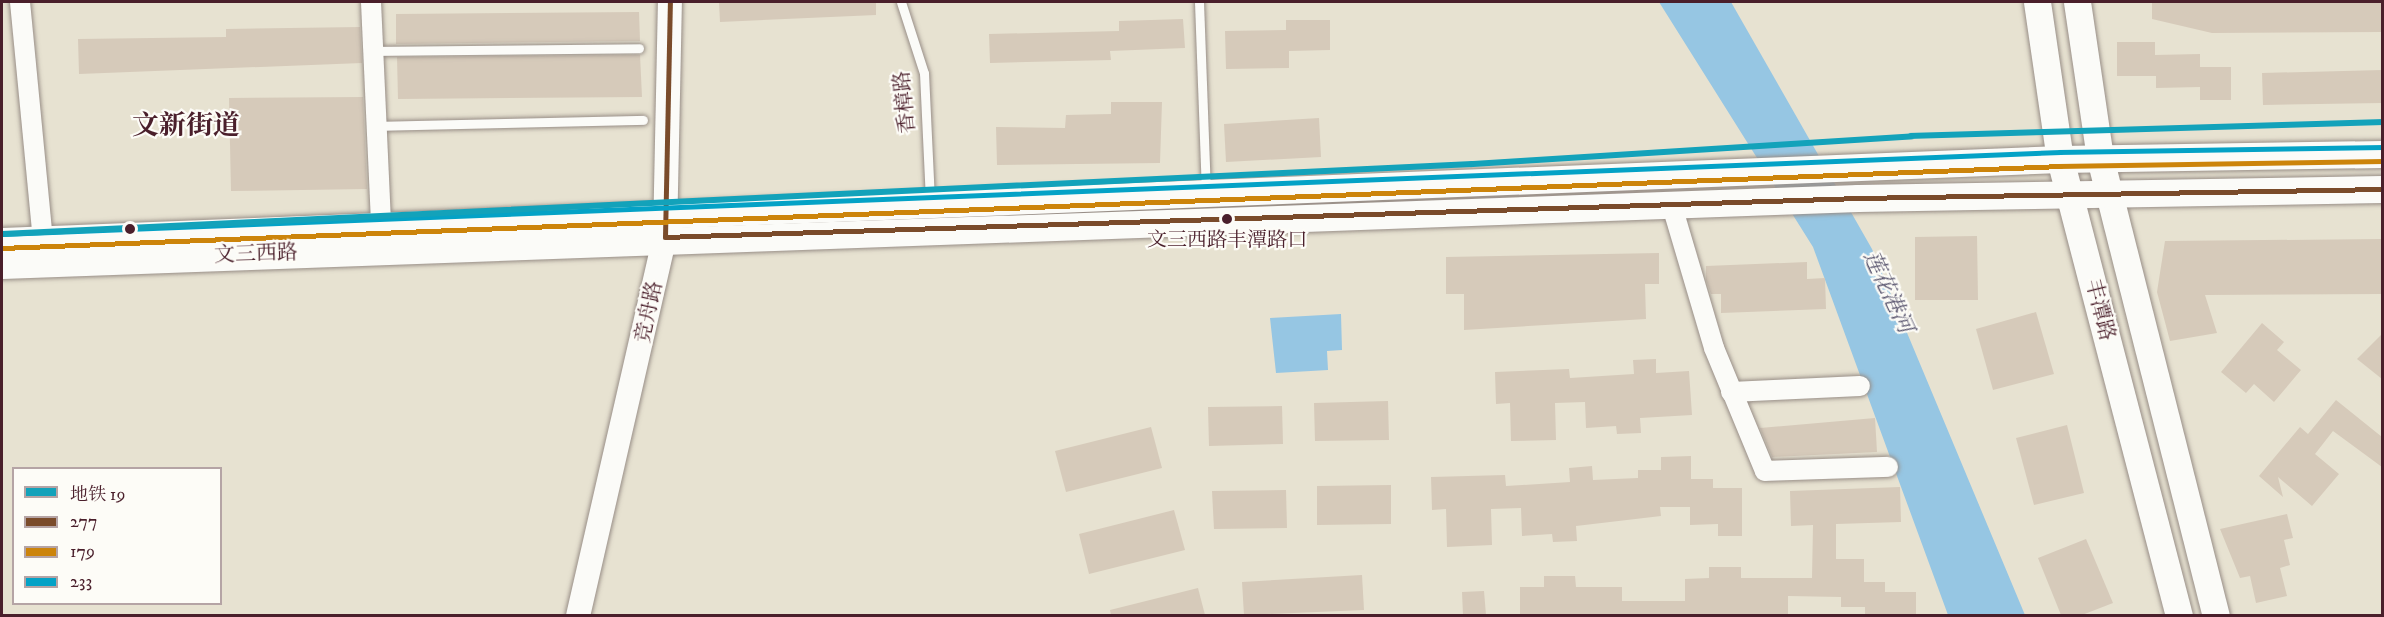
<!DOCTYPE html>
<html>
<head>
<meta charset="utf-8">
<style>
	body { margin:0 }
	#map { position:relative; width:2384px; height:617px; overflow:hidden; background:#e7e2d1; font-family:"IM FELL DW Pica","Noto Serif SC",serif }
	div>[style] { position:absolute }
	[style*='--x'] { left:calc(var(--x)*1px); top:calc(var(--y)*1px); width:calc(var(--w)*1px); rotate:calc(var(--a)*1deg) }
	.water>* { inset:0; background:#96c6e3 }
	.building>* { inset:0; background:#d6caba }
	.roads { filter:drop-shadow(0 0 2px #988e87) drop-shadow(0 0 2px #988e87) }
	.service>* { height:9px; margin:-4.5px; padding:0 4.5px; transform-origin:4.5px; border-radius:4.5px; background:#fbfbf8 }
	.minor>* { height:20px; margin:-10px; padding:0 10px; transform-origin:10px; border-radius:10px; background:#fbfbf8 }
	.tertiary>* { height:24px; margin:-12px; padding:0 12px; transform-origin:12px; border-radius:12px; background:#fbfbf8 }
	.secondary>* { height:27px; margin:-13.5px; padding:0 13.5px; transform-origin:13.5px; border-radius:13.5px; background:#fbfbf8 }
	.bus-1>* { height:4.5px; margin:-2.25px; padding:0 2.25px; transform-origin:2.25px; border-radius:2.25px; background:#7a4b2a }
	.bus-2>* { height:4.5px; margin:-2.25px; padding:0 2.25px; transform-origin:2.25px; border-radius:2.25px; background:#cc840b }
	.bus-3>* { height:4.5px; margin:-2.25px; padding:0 2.25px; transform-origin:2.25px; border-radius:2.25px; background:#04a2c6 }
	.metro-1>* { height:6px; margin:-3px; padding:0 3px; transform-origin:3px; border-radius:3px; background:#13a2ba }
	.dots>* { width:16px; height:16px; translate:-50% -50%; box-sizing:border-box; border:3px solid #fdfcf7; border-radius:50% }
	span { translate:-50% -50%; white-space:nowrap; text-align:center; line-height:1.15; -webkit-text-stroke:4.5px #fdfcf7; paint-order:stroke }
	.bus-label { font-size:20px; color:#4a1f2b }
	.street-label { font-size:21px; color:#4a1f2b }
	.water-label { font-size:22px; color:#59556e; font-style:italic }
	.district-label { font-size:27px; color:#4a1f2b; font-weight:700 }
	.frame { position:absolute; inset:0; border:3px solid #4a1f2b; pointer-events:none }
	.legend { position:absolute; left:12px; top:467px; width:210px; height:138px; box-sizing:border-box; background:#fdfcf7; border:2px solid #b5a4a5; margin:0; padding:8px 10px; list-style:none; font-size:18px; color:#4a1f2b }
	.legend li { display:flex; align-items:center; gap:12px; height:30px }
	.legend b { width:30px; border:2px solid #b5a4a5 }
</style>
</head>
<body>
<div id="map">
	<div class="water">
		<i style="clip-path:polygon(1659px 2px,1731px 2px,1872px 249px,2025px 615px,1948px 615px,1813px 247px)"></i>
		<i style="clip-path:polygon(1341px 314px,1342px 350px,1327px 351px,1328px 370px,1276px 373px,1270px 318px)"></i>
	</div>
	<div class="building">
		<i style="clip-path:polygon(719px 2px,876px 2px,876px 15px,720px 22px)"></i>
		<i style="clip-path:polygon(2152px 2px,2382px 2px,2382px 32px,2212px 33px,2152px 19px)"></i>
		<i style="clip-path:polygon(639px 12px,640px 41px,396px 44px,396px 14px)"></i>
		<i style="clip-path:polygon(1183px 19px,1185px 48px,1110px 51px,1111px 60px,990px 63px,989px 34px,1119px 31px,1119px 21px)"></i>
		<i style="clip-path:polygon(1286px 20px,1330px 20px,1330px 50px,1289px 51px,1289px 68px,1226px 69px,1225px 31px,1286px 30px)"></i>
		<i style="clip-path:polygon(360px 27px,362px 63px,79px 74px,78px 39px,226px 37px,226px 29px)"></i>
		<i style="clip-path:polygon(2117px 42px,2155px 42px,2155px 55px,2200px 54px,2200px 67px,2231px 67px,2231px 100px,2200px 100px,2200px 87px,2156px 88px,2156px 76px,2117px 76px)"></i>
		<i style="clip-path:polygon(640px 55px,642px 97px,398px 99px,397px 57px)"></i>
		<i style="clip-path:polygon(2382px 70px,2382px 103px,2263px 105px,2262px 73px)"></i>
		<i style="clip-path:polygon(363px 97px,367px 189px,231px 191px,229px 98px)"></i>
		<i style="clip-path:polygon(1111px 102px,1162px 102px,1160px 163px,997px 165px,996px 127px,1065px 128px,1066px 115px,1111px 114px)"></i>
		<i style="clip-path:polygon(1319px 118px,1321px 157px,1226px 162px,1224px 124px)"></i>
		<i style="clip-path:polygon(1977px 236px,1978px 300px,1915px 300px,1915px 237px)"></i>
		<i style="clip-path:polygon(2382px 239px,2382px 294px,2205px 295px,2217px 333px,2170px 341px,2157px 292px,2165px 241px)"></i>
		<i style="clip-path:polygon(1659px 253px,1659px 284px,1645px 284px,1646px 319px,1464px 330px,1464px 294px,1446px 294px,1446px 257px)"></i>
		<i style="clip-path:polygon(1807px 262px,1807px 279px,1825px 278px,1826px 309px,1721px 313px,1721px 294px,1711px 294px,1706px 280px,1706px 266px)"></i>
		<i style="clip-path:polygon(2036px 312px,2054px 374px,1993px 390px,1976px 329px)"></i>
		<i style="clip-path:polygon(2262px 323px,2284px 342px,2277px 350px,2301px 370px,2274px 402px,2254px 384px,2246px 393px,2221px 372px)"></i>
		<i style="clip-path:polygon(2382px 334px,2382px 379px,2357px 359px)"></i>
		<i style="clip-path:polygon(1656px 359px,1656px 373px,1689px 371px,1692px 415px,1640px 418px,1641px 433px,1617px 434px,1616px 426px,1586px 428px,1585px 402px,1555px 403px,1556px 440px,1511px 441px,1510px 403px,1496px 404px,1495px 372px,1569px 369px,1570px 378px,1634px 374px,1633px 360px)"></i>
		<i style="clip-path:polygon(2336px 400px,2382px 437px,2382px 467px,2333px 431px,2315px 454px,2339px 474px,2312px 506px,2278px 477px,2283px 497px,2259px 476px,2300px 427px,2308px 434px)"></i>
		<i style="clip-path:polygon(1388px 401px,1389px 440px,1315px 441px,1314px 403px)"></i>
		<i style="clip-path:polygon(1282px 406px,1283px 444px,1209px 446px,1208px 407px)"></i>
		<i style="clip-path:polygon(1875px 418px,1877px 452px,1772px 457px,1760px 428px)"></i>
		<i style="clip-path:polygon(2067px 425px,2084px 493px,2034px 505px,2016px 438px)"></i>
		<i style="clip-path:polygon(1151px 427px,1162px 468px,1066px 492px,1055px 451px)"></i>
		<i style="clip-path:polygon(1691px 456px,1691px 479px,1713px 479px,1713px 488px,1742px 488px,1742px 536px,1718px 536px,1718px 524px,1690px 525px,1690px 507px,1660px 507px,1661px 516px,1576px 526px,1577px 541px,1553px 542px,1552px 534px,1522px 536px,1521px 508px,1491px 509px,1492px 545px,1447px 547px,1446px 509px,1432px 510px,1431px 477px,1505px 475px,1506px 486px,1570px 482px,1569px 468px,1592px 466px,1593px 480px,1638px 478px,1638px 470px,1661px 470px,1661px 457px)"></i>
		<i style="clip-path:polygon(1391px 485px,1391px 524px,1317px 525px,1317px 486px)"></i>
		<i style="clip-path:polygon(1900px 487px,1901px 522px,1836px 524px,1836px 559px,1864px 559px,1864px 582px,1885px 582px,1885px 592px,1916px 592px,1916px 615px,1865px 615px,1865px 607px,1841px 607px,1841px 597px,1788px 596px,1788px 615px,1520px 615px,1520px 587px,1544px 587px,1544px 576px,1575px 576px,1576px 587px,1622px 587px,1622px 601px,1685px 601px,1685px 579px,1709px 578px,1709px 567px,1741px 567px,1741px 578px,1812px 578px,1813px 525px,1791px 526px,1790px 491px)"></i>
		<i style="clip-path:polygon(1286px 490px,1287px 528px,1214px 529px,1212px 491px)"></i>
		<i style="clip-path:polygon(1174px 510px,1185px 550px,1089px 574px,1079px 534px)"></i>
		<i style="clip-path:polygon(2287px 514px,2293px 538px,2284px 540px,2290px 565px,2280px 568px,2287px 596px,2256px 603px,2250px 576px,2240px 578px,2220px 529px)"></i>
		<i style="clip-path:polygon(2086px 539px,2113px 603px,2082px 615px,2061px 615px,2038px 558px)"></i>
		<i style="clip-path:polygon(1362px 575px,1364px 610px,1244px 615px,1242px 582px)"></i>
		<i style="clip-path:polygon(1198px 588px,1205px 615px,1111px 615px,1110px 610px)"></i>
		<i style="clip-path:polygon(1484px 591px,1486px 615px,1463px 615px,1462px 592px)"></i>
	</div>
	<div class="roads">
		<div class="service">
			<i style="--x:901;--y:2;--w:75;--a:72.1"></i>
			<i style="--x:924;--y:73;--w:129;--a:87.3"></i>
			<i style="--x:1199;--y:2;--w:189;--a:87.9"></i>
			<i style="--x:373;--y:51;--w:266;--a:-0.6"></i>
			<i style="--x:377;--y:126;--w:266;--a:-1.3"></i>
		</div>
		<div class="minor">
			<i style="--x:20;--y:2;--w:238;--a:84.5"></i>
			<i style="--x:371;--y:2;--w:224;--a:87.4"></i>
			<i style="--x:1672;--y:206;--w:148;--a:73.5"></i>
			<i style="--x:1714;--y:348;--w:133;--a:67.5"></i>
			<i style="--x:1765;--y:471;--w:123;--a:-1.9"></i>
			<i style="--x:1731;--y:392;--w:129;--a:-2.7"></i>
		</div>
		<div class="tertiary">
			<i style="--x:578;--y:616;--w:389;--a:-77.1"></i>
			<i style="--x:665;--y:237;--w:235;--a:-88.8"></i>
		</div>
		<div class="secondary">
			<i style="--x:2037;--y:2;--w:159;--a:81.7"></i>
			<i style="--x:2060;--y:159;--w:472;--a:75.4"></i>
			<i style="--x:2077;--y:2;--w:158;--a:81.6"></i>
			<i style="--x:2100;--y:158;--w:472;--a:75.8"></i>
			<i style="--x:2;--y:241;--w:2060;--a:-2.28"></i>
			<i style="--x:2060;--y:159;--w:322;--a:-0.9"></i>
			<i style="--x:2;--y:265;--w:1857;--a:-2.07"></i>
			<i style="--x:1858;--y:198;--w:524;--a:-0.98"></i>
		</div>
	</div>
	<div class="bus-1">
		<i style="--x:665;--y:237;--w:1194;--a:-1.87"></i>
		<i style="--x:1858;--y:198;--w:524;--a:-0.98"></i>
		<i style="--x:665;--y:237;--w:235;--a:-88.8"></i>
	</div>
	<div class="bus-2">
		<i style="--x:2;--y:248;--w:2060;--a:-2.28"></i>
		<i style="--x:2060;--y:166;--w:322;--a:-0.9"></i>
	</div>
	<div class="bus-3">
		<i style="--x:2;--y:234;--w:2060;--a:-2.28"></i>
		<i style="--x:2060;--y:152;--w:322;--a:-0.9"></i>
	</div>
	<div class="metro-1">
		<i style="--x:2;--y:234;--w:1472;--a:-2.73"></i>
		<i style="--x:1472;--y:164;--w:440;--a:-3.6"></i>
		<i style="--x:1911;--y:136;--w:471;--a:-1.7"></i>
	</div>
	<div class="dots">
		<i style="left:1227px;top:219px;background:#4a1f2b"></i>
		<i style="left:130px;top:229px;background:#4a1f2b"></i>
	</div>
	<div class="bus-label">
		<span style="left:1227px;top:240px">文三西路丰潭路口</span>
	</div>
	<div class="street-label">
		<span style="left:905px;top:102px;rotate:-96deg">香樟路</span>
		<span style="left:256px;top:254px;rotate:-2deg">文三西路</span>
		<span style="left:2100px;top:310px;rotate:76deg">丰潭路</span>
		<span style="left:649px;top:312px;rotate:-78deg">竞舟路</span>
	</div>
	<div class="water-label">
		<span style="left:1888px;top:292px;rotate:65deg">莲花港河</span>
	</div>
	<div class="district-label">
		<span style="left:186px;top:127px">文新街道</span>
	</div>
	<div class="frame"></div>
	<ul class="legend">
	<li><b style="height:8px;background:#13a2ba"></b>地铁 19</li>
	<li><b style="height:8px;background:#7a4b2a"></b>277</li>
	<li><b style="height:8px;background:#cc840b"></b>179</li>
	<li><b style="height:8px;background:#04a2c6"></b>233</li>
	</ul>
</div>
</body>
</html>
